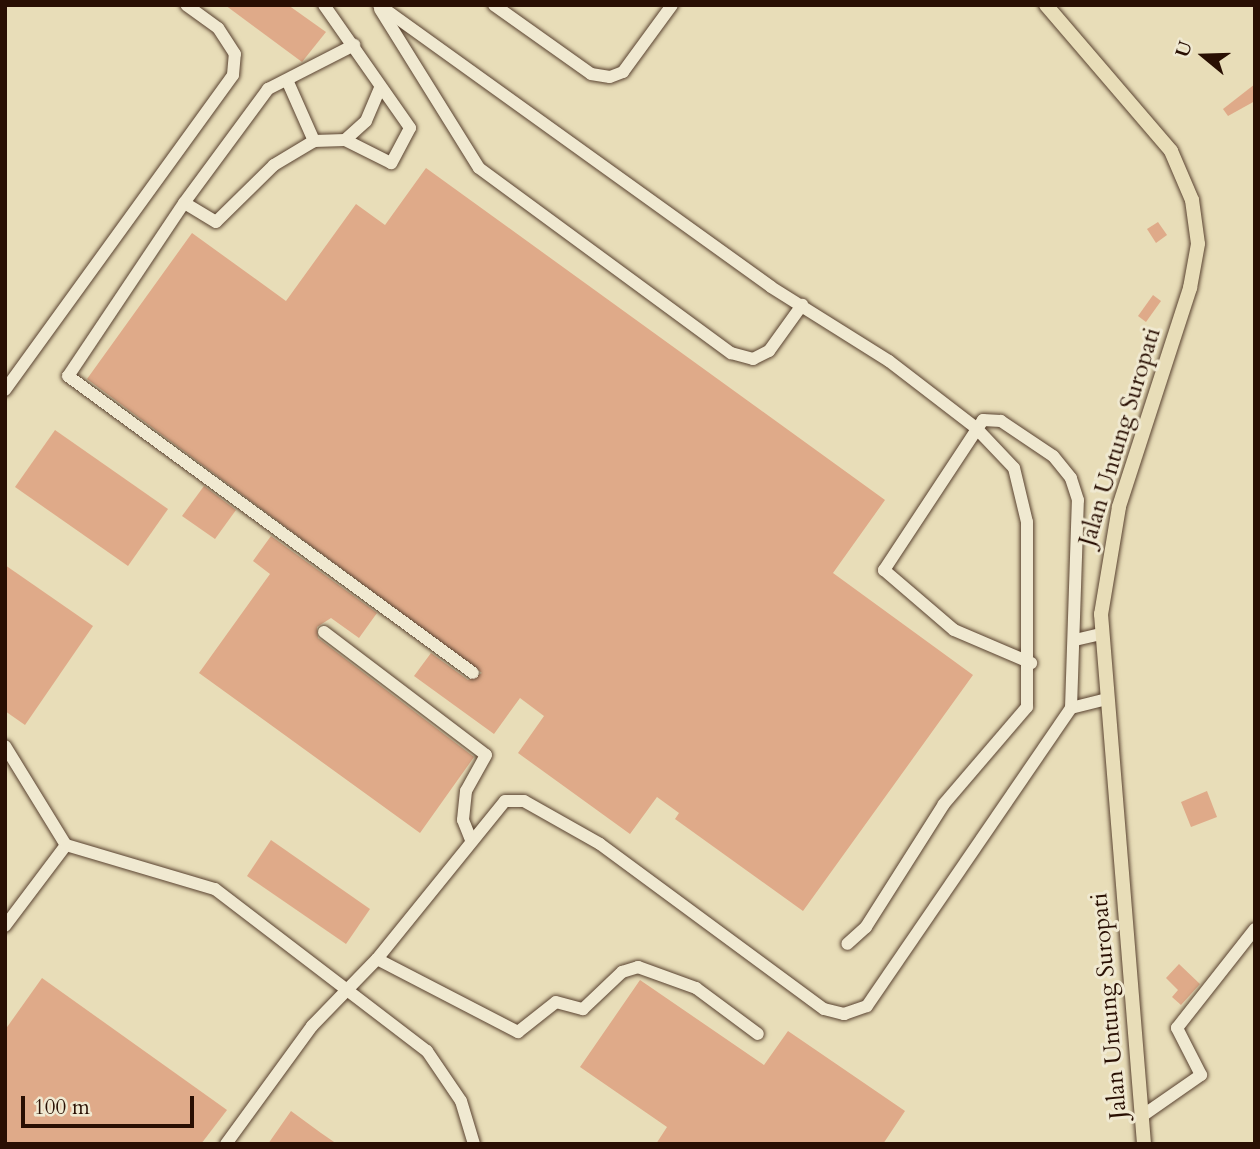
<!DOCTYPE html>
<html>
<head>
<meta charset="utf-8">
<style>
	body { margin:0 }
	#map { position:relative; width:1260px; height:1149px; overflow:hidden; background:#e8ddb8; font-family:Cardo,serif }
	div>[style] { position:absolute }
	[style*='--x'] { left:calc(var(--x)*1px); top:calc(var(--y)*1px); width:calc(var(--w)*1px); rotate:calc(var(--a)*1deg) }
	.building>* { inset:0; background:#dfaa89 }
	.roads { filter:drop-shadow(0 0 2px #594230) drop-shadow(0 0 2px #594230) }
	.minor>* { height:12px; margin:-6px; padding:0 6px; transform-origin:6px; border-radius:6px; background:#f0e9d1 }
	.major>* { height:14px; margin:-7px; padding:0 7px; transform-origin:7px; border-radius:7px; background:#e8ddb8 }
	span { translate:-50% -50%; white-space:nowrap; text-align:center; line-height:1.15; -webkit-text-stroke:6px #f0e9d1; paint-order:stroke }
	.street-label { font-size:24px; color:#290f03 }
	.frame { position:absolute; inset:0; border:7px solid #290f03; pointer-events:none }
	.north { position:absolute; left:1169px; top:21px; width:70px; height:70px; -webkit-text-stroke:5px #f0e9d1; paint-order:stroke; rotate:289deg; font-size:19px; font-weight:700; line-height:28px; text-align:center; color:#290f03 }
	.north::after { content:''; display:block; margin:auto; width:24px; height:32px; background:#290f03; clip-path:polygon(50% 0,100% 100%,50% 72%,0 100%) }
	.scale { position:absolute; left:21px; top:1096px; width:173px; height:32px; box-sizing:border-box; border:4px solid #290f03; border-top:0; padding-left:9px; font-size:21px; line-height:24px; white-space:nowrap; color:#290f03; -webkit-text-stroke:5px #f0e9d1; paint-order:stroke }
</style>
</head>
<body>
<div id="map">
	<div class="building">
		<i style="clip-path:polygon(225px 5px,288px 5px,326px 32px,302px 62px)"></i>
		<i style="clip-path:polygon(1255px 84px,1255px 101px,1228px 116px,1223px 109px)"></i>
		<i style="clip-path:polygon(426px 168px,885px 500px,833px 573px,973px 675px,803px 911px,675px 819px,679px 813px,657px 797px,630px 834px,518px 753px,544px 716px,520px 698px,494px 734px,414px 676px,431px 653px,468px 680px,482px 673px,87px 379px,192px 233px,286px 301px,356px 204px,385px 225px)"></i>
		<i style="clip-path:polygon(1158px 222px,1167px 235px,1156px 243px,1147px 229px)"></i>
		<i style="clip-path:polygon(1153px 295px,1161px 301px,1146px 322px,1138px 316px)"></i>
		<i style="clip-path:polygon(55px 430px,168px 509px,128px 566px,15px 487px)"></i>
		<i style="clip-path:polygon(204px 486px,236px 510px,215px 539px,182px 516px)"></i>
		<i style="clip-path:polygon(271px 536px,377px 613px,359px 638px,331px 618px,317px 627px,318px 638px,474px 757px,420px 833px,199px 673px,270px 574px,253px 561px)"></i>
		<i style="clip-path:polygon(5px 565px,93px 626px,25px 725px,5px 711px)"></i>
		<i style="clip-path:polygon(1207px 791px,1217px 817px,1191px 827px,1181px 802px)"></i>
		<i style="clip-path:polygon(271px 840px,370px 909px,346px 944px,247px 876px)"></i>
		<i style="clip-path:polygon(1179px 964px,1200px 984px,1181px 1005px,1172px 997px,1178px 990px,1166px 978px)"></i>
		<i style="clip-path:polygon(42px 978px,227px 1110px,201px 1144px,5px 1144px,5px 1030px)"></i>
		<i style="clip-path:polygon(640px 980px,764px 1065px,788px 1031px,905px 1111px,883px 1144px,656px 1144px,667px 1127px,580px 1067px)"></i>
		<i style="clip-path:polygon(291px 1111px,321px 1133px,337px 1144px,268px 1144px)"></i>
	</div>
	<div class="roads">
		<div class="minor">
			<i style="--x:324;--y:5;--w:150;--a:55"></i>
			<i style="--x:410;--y:128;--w:40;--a:118"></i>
			<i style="--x:391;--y:163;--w:51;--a:-153.4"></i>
			<i style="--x:379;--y:5;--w:483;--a:35.7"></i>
			<i style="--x:771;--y:287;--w:139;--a:32.1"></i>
			<i style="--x:889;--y:361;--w:110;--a:37.6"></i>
			<i style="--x:976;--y:428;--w:55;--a:46.5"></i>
			<i style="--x:1014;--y:468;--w:56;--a:76.5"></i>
			<i style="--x:1027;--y:522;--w:185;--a:90"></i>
			<i style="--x:1027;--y:707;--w:128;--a:130.6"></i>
			<i style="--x:944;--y:804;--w:146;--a:122.4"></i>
			<i style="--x:866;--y:927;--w:25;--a:138"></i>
			<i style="--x:494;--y:5;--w:119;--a:35.4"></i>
			<i style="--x:591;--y:74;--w:19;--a:9"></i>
			<i style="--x:610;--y:77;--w:14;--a:-21"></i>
			<i style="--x:623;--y:72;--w:83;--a:-53.8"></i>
			<i style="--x:380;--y:9;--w:187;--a:58.1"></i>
			<i style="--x:479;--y:168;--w:313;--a:36.3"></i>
			<i style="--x:731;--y:353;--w:23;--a:15"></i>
			<i style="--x:753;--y:359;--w:18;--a:-27"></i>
			<i style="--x:769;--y:351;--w:57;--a:-54.3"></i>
			<i style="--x:287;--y:80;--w:67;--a:66.1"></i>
			<i style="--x:314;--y:141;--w:31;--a:-2"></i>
			<i style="--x:345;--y:140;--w:28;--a:-42"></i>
			<i style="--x:366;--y:121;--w:36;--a:-67"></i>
			<i style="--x:314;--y:141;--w:47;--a:149"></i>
			<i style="--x:274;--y:165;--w:81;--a:135.5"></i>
			<i style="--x:216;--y:222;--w:37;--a:-149"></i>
			<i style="--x:184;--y:203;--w:142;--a:-53.6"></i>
			<i style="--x:268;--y:89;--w:97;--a:-27.1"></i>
			<i style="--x:184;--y:203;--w:208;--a:123.8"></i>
			<i style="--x:68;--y:376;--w:502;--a:36.25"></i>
			<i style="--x:5;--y:390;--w:389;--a:-54.1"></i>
			<i style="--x:233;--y:75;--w:21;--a:-85"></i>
			<i style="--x:235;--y:54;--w:31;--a:-123"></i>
			<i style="--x:218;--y:28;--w:39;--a:-144"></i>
			<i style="--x:324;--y:632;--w:203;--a:37.2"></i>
			<i style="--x:486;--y:755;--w:41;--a:119.1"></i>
			<i style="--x:466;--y:791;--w:29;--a:96"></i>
			<i style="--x:463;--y:820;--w:22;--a:68"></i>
			<i style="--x:1075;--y:640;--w:28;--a:-13"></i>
			<i style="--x:1071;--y:708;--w:37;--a:-14"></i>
			<i style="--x:5;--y:746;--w:116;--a:58.4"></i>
			<i style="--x:5;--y:926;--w:101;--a:-53"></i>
			<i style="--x:66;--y:845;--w:155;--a:16.5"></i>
			<i style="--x:215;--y:889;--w:267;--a:37.4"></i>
			<i style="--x:427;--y:1051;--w:60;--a:55.8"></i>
			<i style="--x:461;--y:1101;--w:45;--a:73.2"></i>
			<i style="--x:377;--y:959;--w:203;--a:-51"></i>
			<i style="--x:505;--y:801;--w:19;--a:0"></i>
			<i style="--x:524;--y:801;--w:87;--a:29.5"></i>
			<i style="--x:600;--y:844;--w:278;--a:36.4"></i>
			<i style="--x:824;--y:1009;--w:21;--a:14"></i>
			<i style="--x:844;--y:1014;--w:24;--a:-19"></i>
			<i style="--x:867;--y:1006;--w:361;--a:-55.6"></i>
			<i style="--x:1071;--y:708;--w:208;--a:-88.1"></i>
			<i style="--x:1078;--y:500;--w:23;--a:-108"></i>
			<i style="--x:1071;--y:478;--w:28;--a:-129"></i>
			<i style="--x:1053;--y:456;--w:63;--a:-146.1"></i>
			<i style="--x:1001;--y:421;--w:18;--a:-177"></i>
			<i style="--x:983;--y:420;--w:180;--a:123.4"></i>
			<i style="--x:884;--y:570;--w:92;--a:40.6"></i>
			<i style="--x:954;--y:630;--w:84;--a:23.2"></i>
			<i style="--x:1142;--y:1116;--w:72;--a:-34.8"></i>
			<i style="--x:1201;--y:1075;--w:53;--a:-117.1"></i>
			<i style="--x:1177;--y:1028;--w:126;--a:-51.8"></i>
			<i style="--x:226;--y:1144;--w:146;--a:-53.9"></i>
			<i style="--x:312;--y:1026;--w:93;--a:-45.9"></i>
			<i style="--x:377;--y:959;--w:159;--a:27.4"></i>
			<i style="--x:518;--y:1032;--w:48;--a:-38.3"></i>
			<i style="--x:556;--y:1002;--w:28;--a:15"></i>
			<i style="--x:583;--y:1009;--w:54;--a:-43.5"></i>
			<i style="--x:622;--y:972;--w:17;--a:-17"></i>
			<i style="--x:638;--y:967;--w:62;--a:19.9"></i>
			<i style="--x:696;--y:988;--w:77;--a:36.6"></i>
		</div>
		<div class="major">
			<i style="--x:1046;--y:5;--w:192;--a:49.4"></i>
			<i style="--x:1171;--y:151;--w:53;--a:66.8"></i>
			<i style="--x:1192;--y:200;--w:44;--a:82.2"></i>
			<i style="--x:1198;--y:244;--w:45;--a:100.3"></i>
			<i style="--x:1190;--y:288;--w:230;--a:108"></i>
			<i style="--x:1119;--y:507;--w:109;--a:99.5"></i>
			<i style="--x:1101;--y:614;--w:532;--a:85.36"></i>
		</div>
	</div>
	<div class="street-label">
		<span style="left:1120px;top:437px;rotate:-73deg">Jalan Untung Suropati</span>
		<span style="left:1109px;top:1006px;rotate:-95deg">Jalan Untung Suropati</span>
	</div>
	<div class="frame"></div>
	<div class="north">U</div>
	<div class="scale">100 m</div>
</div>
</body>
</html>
